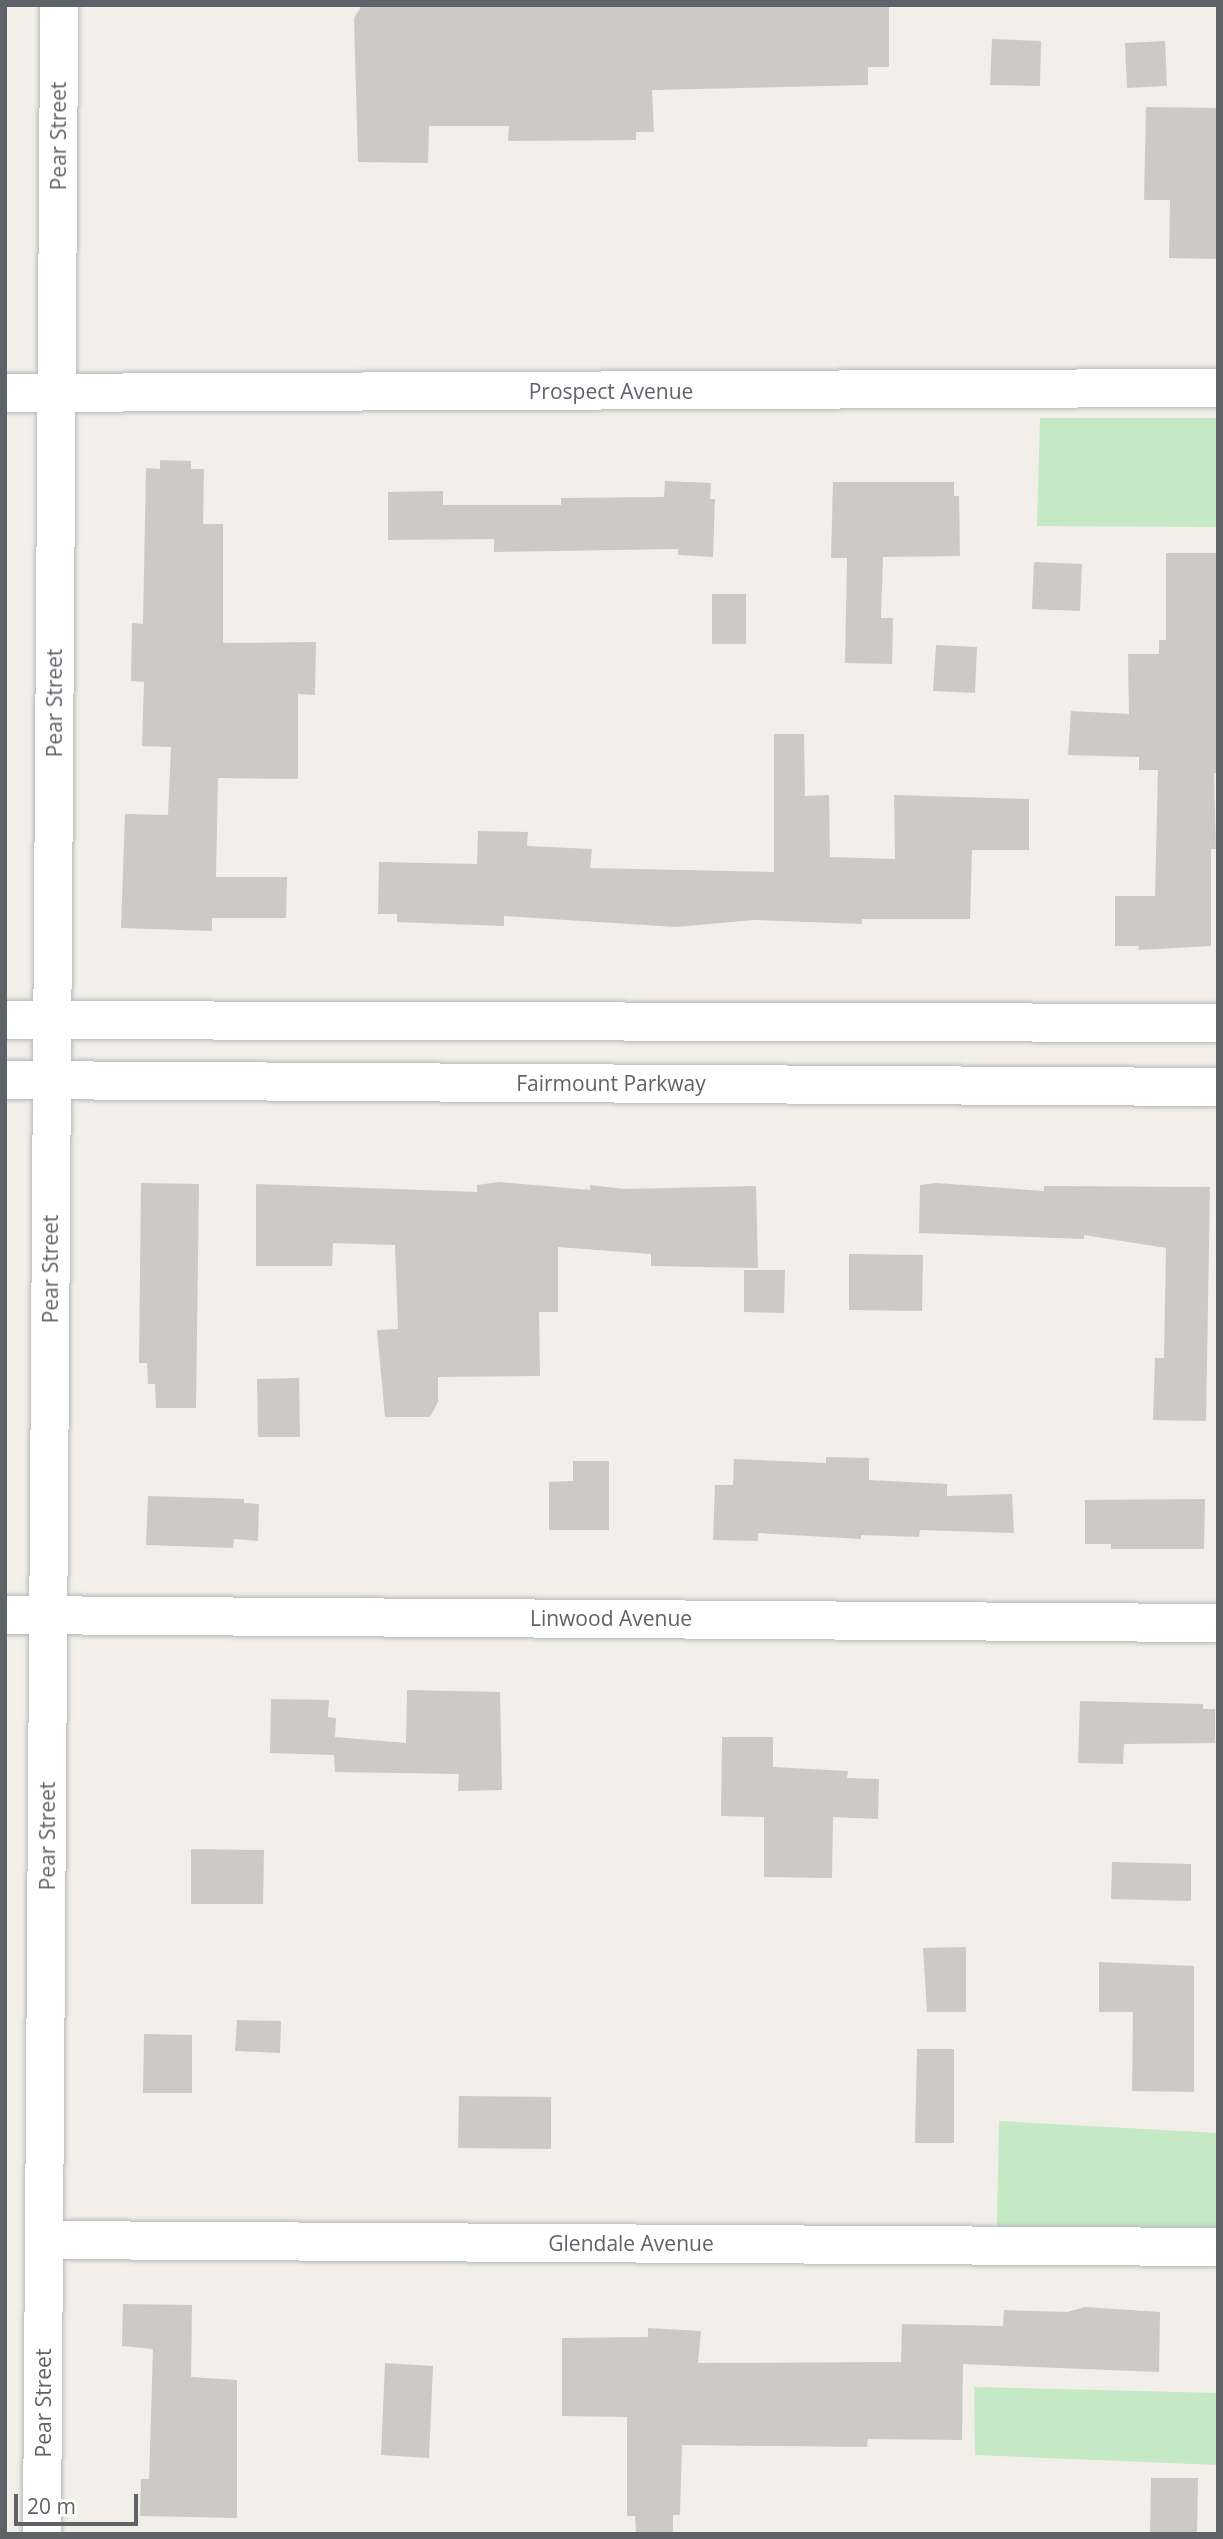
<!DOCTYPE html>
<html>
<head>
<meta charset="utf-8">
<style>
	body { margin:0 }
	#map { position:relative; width:1223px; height:2539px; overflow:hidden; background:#f1efe8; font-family:"Open Sans",sans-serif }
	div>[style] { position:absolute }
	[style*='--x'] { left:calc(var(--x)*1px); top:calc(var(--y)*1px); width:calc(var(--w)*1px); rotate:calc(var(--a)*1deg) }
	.green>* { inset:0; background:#c5e8c5 }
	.building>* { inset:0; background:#cccac5 }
	.roads { filter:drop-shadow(0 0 2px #b5b8bc) drop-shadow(0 0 2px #b5b8bc) }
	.street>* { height:38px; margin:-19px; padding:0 19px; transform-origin:19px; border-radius:19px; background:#fff }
	.secondary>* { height:38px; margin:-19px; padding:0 19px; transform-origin:19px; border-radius:19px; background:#fff }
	span { translate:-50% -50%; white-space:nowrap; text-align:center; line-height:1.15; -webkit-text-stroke:7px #fff; paint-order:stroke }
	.street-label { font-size:21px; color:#5f6368 }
	.frame { position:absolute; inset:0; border:7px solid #5f6368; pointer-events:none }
	.scale { position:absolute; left:14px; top:2494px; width:124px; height:32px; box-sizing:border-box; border:4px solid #5f6368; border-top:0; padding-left:9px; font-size:21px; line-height:24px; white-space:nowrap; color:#5f6368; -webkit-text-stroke:5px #fff; paint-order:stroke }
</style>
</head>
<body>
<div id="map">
	<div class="green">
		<i style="clip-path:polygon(1040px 418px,1218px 418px,1218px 527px,1037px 526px)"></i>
		<i style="clip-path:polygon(999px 2121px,1218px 2133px,1218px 2228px,997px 2227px)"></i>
		<i style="clip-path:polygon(974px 2387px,1218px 2393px,1218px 2465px,975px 2455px)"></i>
	</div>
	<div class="building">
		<i style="clip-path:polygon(362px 5px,889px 5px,889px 67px,868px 67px,868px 85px,652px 90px,654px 132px,636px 132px,636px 140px,508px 141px,509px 126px,429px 126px,428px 163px,358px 162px,354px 18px)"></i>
		<i style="clip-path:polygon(992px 39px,1041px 41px,1040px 86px,990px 85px)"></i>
		<i style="clip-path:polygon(1165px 41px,1167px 86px,1127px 88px,1125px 43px)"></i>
		<i style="clip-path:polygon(1146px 107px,1218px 108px,1218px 259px,1169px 258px,1170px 200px,1144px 200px)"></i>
		<i style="clip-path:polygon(160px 460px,191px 461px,191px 469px,204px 469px,203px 524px,223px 524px,223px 643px,316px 642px,315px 695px,298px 694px,298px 779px,218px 778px,216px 877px,287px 877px,286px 918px,212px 918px,212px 931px,121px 928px,125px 814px,168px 815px,171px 747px,142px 746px,144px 682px,131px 681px,132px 623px,143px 624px,146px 468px,160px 469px)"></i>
		<i style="clip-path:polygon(665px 481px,711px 483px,710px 499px,715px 499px,713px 557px,678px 555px,678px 549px,494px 552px,494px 539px,388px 540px,388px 492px,443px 491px,443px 505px,561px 505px,561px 498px,664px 497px)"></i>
		<i style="clip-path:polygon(833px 482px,954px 482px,954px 496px,959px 496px,960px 556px,883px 557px,881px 618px,893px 618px,892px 664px,845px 663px,847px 558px,831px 558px)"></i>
		<i style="clip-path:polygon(1166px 553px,1218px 553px,1218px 773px,1214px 773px,1216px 849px,1211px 849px,1211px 946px,1138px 950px,1139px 946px,1115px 946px,1115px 896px,1155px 896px,1158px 770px,1139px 770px,1139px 757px,1068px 755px,1071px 711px,1129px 714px,1128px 654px,1159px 654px,1159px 640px,1166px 640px)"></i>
		<i style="clip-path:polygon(1034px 562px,1082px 564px,1080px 611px,1032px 609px)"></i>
		<i style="clip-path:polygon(712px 594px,746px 594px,746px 644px,712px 644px)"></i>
		<i style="clip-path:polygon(936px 645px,977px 647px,975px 693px,933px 691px)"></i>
		<i style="clip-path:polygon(774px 734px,804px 734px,805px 796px,829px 795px,830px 857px,895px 859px,894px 795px,1029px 799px,1029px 850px,972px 850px,970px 919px,862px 919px,862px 924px,754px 920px,676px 927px,504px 916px,504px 926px,397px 922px,397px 914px,378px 914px,379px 862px,477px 864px,478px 831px,528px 832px,527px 846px,592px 849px,590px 868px,774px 872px)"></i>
		<i style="clip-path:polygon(499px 1182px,590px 1190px,590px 1185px,624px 1189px,756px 1186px,758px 1268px,651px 1266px,651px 1254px,558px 1247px,558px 1312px,539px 1312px,540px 1376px,438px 1377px,438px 1402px,430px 1417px,385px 1417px,377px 1330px,398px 1329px,395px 1245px,333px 1243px,332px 1266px,256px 1266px,256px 1184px,477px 1192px,477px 1185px)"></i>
		<i style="clip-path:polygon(141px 1183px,199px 1184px,196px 1408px,156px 1408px,155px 1384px,148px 1384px,147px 1363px,139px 1363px)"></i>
		<i style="clip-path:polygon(937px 1183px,1044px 1191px,1044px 1186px,1210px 1187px,1206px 1421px,1153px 1420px,1155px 1358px,1164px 1358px,1166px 1248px,1084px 1235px,1084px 1239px,919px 1233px,920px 1185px)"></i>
		<i style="clip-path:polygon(849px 1254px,923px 1255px,922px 1311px,849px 1310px)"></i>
		<i style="clip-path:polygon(744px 1270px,785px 1270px,784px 1313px,744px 1312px)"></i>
		<i style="clip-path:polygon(299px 1378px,300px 1437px,258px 1437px,257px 1379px)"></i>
		<i style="clip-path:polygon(826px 1457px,869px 1458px,869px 1480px,947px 1484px,947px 1496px,1012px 1494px,1014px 1533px,920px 1530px,919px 1537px,861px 1535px,861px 1539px,758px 1533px,758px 1541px,713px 1540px,715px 1485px,733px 1485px,734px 1459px,826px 1463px)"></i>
		<i style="clip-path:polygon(573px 1461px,609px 1461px,609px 1530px,549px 1530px,549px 1482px,573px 1481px)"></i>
		<i style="clip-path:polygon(148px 1496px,244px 1499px,244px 1503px,259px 1504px,258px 1541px,234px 1539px,233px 1548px,146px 1545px)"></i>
		<i style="clip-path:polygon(1205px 1499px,1204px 1549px,1111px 1549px,1111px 1544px,1085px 1544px,1085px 1500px)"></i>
		<i style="clip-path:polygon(407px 1690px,500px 1692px,502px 1790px,458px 1791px,459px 1774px,335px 1772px,334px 1755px,270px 1753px,271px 1699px,329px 1700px,328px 1717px,336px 1718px,335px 1737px,406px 1743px)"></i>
		<i style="clip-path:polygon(1080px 1701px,1203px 1704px,1203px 1709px,1215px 1709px,1215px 1743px,1124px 1744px,1123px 1764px,1078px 1763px)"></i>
		<i style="clip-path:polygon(722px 1737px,773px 1737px,773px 1767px,848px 1771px,847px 1778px,879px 1779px,878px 1819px,833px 1817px,832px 1878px,764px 1877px,764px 1817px,721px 1816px)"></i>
		<i style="clip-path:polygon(191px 1849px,264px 1850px,263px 1904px,191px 1904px)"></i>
		<i style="clip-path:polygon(1112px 1862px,1191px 1864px,1191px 1901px,1111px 1899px)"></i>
		<i style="clip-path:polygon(966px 1947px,966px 2012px,927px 2012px,923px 1948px)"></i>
		<i style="clip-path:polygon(1099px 1962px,1194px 1966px,1194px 2092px,1132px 2091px,1133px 2012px,1099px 2012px)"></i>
		<i style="clip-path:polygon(237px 2020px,281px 2021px,280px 2053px,235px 2051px)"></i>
		<i style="clip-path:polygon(144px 2034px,192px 2035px,192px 2093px,143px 2093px)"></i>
		<i style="clip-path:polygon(917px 2049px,954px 2049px,954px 2143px,915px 2143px)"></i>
		<i style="clip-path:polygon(459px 2096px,551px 2097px,551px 2149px,458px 2148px)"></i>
		<i style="clip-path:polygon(123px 2304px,192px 2305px,191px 2377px,237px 2380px,237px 2518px,140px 2516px,141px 2479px,149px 2479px,153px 2349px,122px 2346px)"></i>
		<i style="clip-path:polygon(1085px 2307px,1160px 2312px,1159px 2372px,963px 2364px,962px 2440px,868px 2439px,867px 2447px,682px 2445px,680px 2515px,673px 2515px,673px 2534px,636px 2534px,635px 2516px,627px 2516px,627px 2417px,562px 2416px,562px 2338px,648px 2337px,648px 2328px,701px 2331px,698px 2363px,901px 2362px,902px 2324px,1003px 2326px,1004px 2310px,1067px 2312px)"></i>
		<i style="clip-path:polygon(385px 2363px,433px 2366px,429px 2458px,381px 2455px)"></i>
		<i style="clip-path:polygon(1151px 2478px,1198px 2478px,1197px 2534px,1150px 2534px)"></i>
	</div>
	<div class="roads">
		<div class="street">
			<i style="--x:5;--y:393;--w:1213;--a:-0.24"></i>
			<i style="--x:5;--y:1615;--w:1213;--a:0.38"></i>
			<i style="--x:44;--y:2240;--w:1174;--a:0.34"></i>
			<i style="--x:42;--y:2534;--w:2529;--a:-89.61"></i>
		</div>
		<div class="secondary">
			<i style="--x:5;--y:1020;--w:1213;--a:0.14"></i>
			<i style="--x:5;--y:1080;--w:1213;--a:0.33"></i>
		</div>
	</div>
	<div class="street-label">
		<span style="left:58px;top:136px;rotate:-90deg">Pear Street</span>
		<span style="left:611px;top:391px">Prospect Avenue</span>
		<span style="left:54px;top:703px;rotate:-90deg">Pear Street</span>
		<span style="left:611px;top:1083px">Fairmount Parkway</span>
		<span style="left:50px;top:1269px;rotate:-90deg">Pear Street</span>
		<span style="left:611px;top:1618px">Linwood Avenue</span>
		<span style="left:47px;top:1836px;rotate:-90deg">Pear Street</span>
		<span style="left:631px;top:2243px">Glendale Avenue</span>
		<span style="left:43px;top:2403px;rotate:-90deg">Pear Street</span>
	</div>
	<div class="frame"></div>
	<div class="scale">20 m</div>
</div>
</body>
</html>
